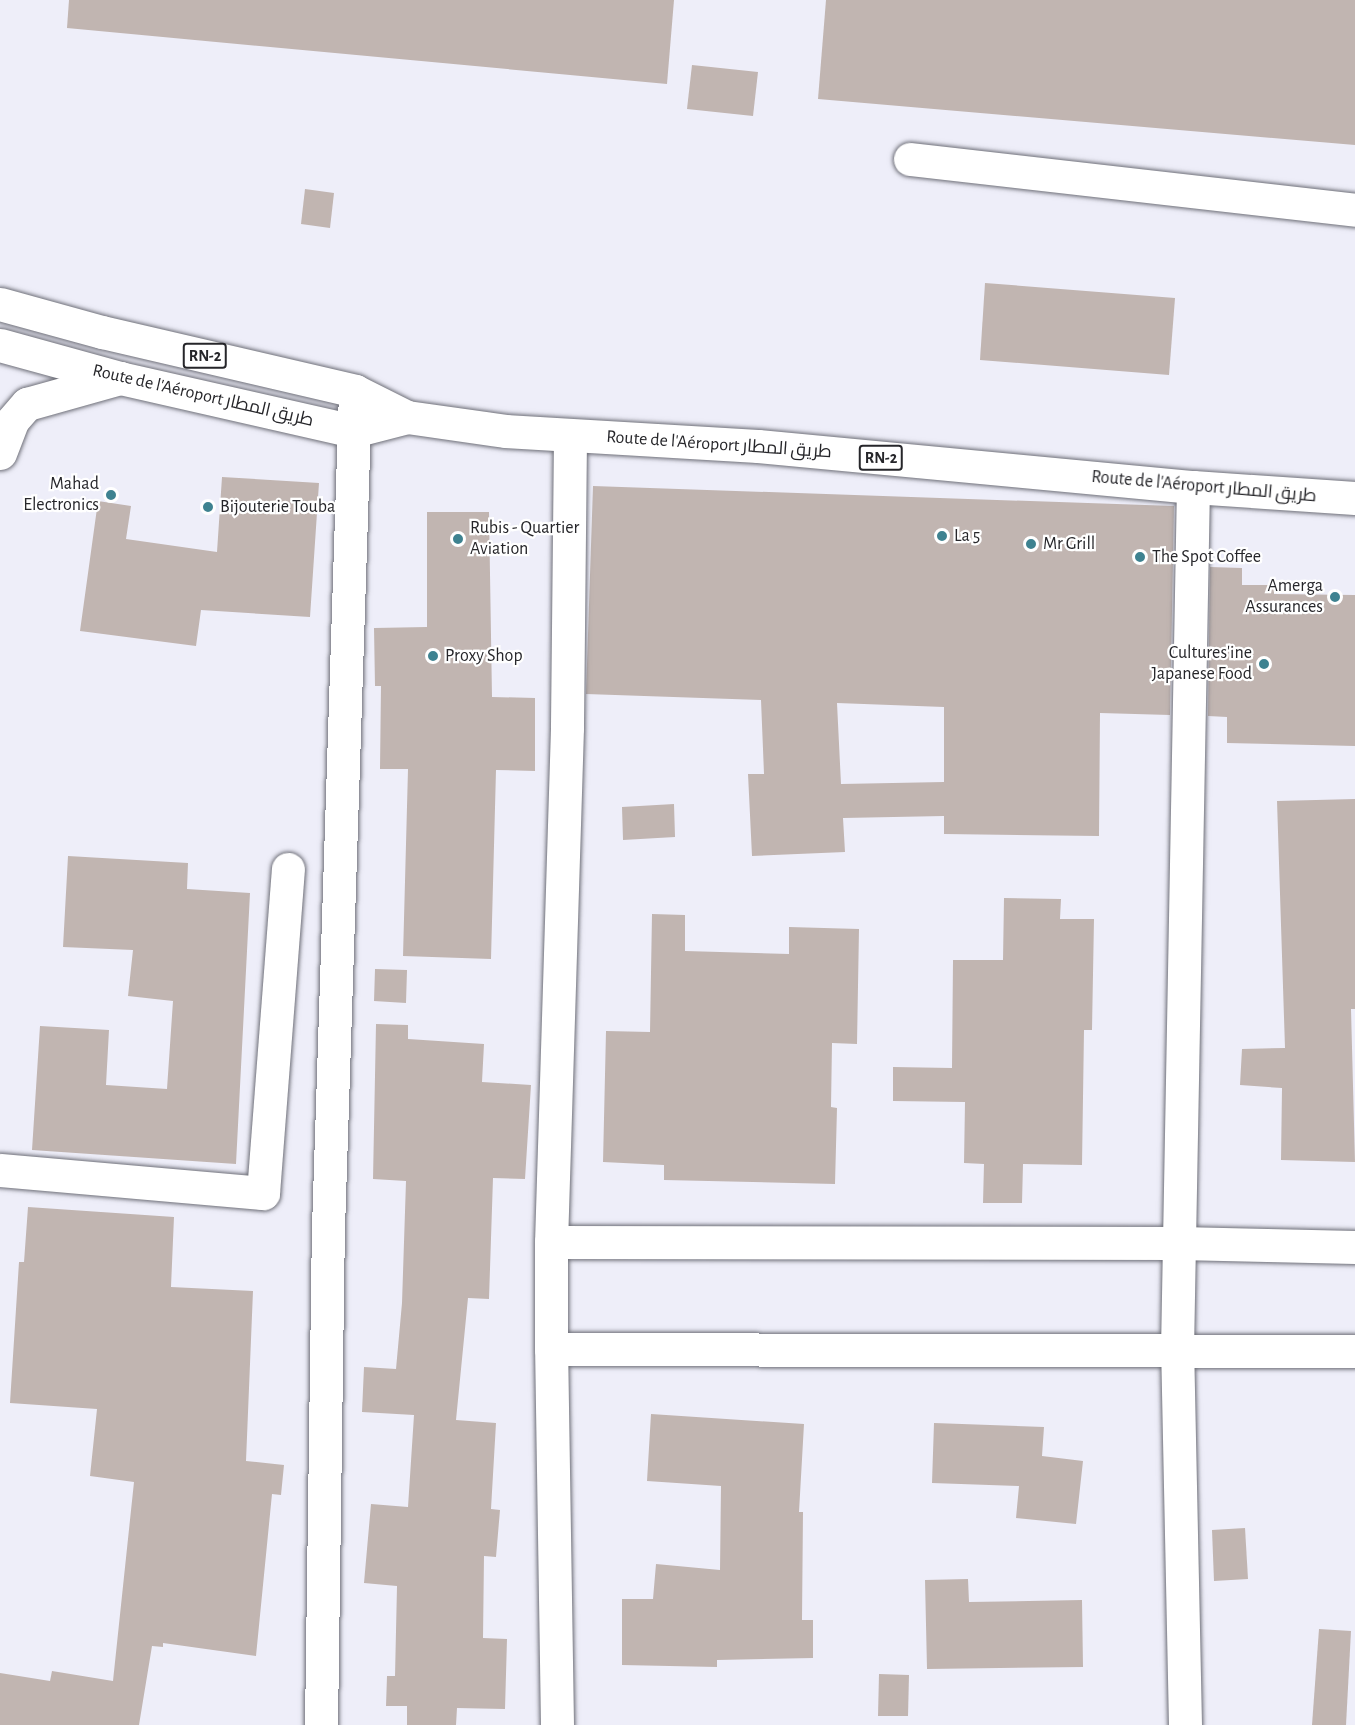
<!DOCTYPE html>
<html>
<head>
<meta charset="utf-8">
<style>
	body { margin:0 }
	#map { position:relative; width:1355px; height:1725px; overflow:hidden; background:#eeeef9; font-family:"Alegreya Sans",Cairo,sans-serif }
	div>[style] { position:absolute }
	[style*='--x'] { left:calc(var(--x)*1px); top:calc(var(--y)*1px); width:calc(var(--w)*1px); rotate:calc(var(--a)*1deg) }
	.building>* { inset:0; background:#c1b5b1 }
	.roads { filter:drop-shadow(0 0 2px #6f7079) drop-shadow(0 0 2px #6f7079) }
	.street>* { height:33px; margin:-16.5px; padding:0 16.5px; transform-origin:16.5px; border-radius:16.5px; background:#fff }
	.secondary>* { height:33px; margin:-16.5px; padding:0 16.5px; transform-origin:16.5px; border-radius:16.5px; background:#fff }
	.primary>* { height:33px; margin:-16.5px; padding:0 16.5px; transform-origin:16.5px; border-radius:16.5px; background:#fff }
	.dots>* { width:16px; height:16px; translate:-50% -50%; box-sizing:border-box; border:3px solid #fff; border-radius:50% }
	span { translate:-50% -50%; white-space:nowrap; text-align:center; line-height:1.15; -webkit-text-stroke:4.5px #fff; paint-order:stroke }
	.shield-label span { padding:2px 4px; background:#fff; border:2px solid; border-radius:4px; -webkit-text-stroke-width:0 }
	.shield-label { font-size:16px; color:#26262a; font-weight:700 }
	.street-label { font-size:18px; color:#26262a }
	.poi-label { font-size:18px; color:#26262a }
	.right { translate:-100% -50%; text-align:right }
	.left { translate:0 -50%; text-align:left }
</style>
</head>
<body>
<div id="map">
	<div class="building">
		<i style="clip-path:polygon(69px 0,674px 0,667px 84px,67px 28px)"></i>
		<i style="clip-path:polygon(826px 0,1355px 0,1355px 145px,818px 99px)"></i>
		<i style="clip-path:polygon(692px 65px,758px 72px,753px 116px,687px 109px)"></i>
		<i style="clip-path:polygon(305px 189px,334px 193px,330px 228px,301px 224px)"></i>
		<i style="clip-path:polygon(985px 283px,1175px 298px,1169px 375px,980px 360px)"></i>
		<i style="clip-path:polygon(222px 477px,319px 483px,310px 617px,201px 610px,196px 646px,80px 631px,98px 501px,131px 506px,126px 539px,217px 552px)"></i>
		<i style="clip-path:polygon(evenodd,593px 486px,1174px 506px,1170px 715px,1100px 713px,1099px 836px,944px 834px,944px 816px,843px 818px,845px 852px,752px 856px,748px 774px,764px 774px,761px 700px,586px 694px,593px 486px,837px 703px,944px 707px,944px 782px,841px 784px,837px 703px)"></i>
		<i style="clip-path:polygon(427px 512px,489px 512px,492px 697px,535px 698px,535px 771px,496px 770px,491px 959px,403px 956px,408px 769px,380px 769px,381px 686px,375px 686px,374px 628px,427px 627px)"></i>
		<i style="clip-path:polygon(1210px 567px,1242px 568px,1242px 585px,1274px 585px,1274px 594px,1355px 595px,1355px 746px,1227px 743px,1227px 717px,1208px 716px)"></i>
		<i style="clip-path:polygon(1355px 799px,1355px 1009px,1351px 1009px,1355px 1162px,1281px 1160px,1282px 1088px,1240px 1085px,1242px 1049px,1285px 1048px,1277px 801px)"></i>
		<i style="clip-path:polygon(674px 804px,675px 837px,623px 840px,622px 807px)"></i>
		<i style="clip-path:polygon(68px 856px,188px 863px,187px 889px,250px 893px,236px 1164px,32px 1150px,40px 1026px,109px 1030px,106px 1085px,167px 1089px,173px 1001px,128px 996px,133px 950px,63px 947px)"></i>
		<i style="clip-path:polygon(1004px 898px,1061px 899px,1060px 919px,1094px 919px,1092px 1030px,1084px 1030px,1082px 1165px,1023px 1164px,1022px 1203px,983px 1203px,984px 1164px,964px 1163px,965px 1102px,893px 1101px,893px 1067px,952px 1068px,953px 960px,1003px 960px)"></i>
		<i style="clip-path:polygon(652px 914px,685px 915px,685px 951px,789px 954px,789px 927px,859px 929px,857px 1044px,832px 1043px,831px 1107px,837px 1108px,835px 1184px,664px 1180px,664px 1165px,603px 1162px,606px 1031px,650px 1032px)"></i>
		<i style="clip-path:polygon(375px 969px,407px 970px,406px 1003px,374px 1001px)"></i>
		<i style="clip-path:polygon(376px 1024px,408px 1025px,408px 1039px,484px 1044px,482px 1082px,531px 1085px,525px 1179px,493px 1178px,489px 1299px,468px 1298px,456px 1420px,496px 1423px,491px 1509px,500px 1510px,496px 1557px,484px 1556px,483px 1638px,507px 1639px,505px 1709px,457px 1708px,456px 1725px,407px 1725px,407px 1706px,386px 1706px,387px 1676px,395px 1676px,397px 1586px,364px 1583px,371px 1504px,408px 1507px,414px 1415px,362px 1412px,364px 1367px,396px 1369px,402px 1303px,406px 1181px,373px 1179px)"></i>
		<i style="clip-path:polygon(28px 1207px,174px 1217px,171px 1287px,253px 1291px,246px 1461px,284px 1465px,281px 1495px,272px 1494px,256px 1656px,163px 1643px,163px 1647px,152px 1646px,139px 1725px,0 1725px,0 1673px,50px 1681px,52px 1671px,113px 1681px,134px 1482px,90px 1476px,97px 1409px,10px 1403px,19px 1262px,24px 1262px)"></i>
		<i style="clip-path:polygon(651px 1414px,804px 1424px,799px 1512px,803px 1512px,802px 1620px,813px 1620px,813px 1658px,717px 1660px,717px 1667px,622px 1665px,622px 1599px,653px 1599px,656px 1564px,720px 1570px,721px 1486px,647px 1481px)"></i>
		<i style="clip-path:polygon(934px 1423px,1044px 1427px,1042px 1456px,1083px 1461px,1076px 1524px,1016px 1518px,1019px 1486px,932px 1483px)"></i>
		<i style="clip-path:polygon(1245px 1528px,1248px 1579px,1214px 1581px,1212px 1530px)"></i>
		<i style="clip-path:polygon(968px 1579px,969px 1602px,1082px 1600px,1083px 1667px,927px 1669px,925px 1580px)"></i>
		<i style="clip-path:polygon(1319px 1629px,1351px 1631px,1346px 1725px,1312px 1725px)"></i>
		<i style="clip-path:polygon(879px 1674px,909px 1675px,908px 1716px,878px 1716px)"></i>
	</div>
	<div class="roads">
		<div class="street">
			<i style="--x:910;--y:159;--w:448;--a:6.5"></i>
			<i style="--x:570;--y:437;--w:291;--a:90.6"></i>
			<i style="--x:567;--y:728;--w:514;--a:91.78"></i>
			<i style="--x:551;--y:1242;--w:628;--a:0.09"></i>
			<i style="--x:1179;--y:1243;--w:176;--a:1.3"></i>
			<i style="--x:0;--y:1170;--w:264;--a:5"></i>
			<i style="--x:263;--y:1193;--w:325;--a:-85.6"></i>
			<i style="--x:551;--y:1242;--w:107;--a:90"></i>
			<i style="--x:321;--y:1725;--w:497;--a:-89.2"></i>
			<i style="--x:328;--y:1228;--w:837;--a:-88.15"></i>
			<i style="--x:557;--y:1725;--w:376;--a:-90.9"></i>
			<i style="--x:551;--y:1349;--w:804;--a:0.14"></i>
			<i style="--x:1185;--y:1725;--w:375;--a:-91.2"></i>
			<i style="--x:1177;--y:1350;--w:863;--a:-88.94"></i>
		</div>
		<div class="secondary">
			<i style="--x:0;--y:453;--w:34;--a:-69"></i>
			<i style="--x:12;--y:421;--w:23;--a:-49"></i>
			<i style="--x:27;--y:404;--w:97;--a:-15.6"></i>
		</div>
		<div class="primary">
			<i style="--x:0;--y:304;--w:106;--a:15.4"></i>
			<i style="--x:102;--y:332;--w:260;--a:13.1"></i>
			<i style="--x:355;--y:391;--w:58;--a:26.6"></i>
			<i style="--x:407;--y:417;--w:99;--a:8.1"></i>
			<i style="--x:505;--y:431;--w:253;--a:3.4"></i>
			<i style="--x:758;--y:446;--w:437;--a:5.4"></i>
			<i style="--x:1193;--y:487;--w:162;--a:3.9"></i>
			<i style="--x:0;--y:345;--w:124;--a:15.4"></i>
			<i style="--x:120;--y:378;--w:239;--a:12.8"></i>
			<i style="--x:353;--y:431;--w:56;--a:-14.5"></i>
		</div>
	</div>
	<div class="dots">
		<i style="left:111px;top:495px;background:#3e8290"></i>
		<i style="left:208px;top:507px;background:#3e8290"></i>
		<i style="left:942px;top:536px;background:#3e8290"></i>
		<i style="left:458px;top:539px;background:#3e8290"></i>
		<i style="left:1031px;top:544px;background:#3e8290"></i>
		<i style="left:1140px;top:557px;background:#3e8290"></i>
		<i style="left:1335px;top:597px;background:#3e8290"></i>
		<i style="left:433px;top:656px;background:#3e8290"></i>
		<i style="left:1264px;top:664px;background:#3e8290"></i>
	</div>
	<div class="shield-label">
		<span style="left:205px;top:356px">RN-2</span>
		<span style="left:881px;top:458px">RN-2</span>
	</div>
	<div class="street-label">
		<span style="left:203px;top:396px;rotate:13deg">Route de l'Aéroport طريق المطار</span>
		<span style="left:719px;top:445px;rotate:4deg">Route de l'Aéroport طريق المطار</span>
		<span style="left:1204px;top:487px;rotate:5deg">Route de l'Aéroport طريق المطار</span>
	</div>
	<div class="poi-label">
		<span class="right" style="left:99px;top:495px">Mahad<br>Electronics</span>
		<span class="left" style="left:220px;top:507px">Bijouterie Touba</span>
		<span class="left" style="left:470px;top:539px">Rubis - Quartier<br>Aviation</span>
		<span class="left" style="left:954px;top:536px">La 5</span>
		<span class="left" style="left:1043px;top:544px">Mr Grill</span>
		<span class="left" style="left:1152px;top:557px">The Spot Coffee</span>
		<span class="right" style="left:1323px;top:597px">Amerga<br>Assurances</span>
		<span class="right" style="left:1252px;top:664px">Cultures'ine<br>Japanese Food</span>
		<span class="left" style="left:445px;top:656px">Proxy Shop</span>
	</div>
</div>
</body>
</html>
